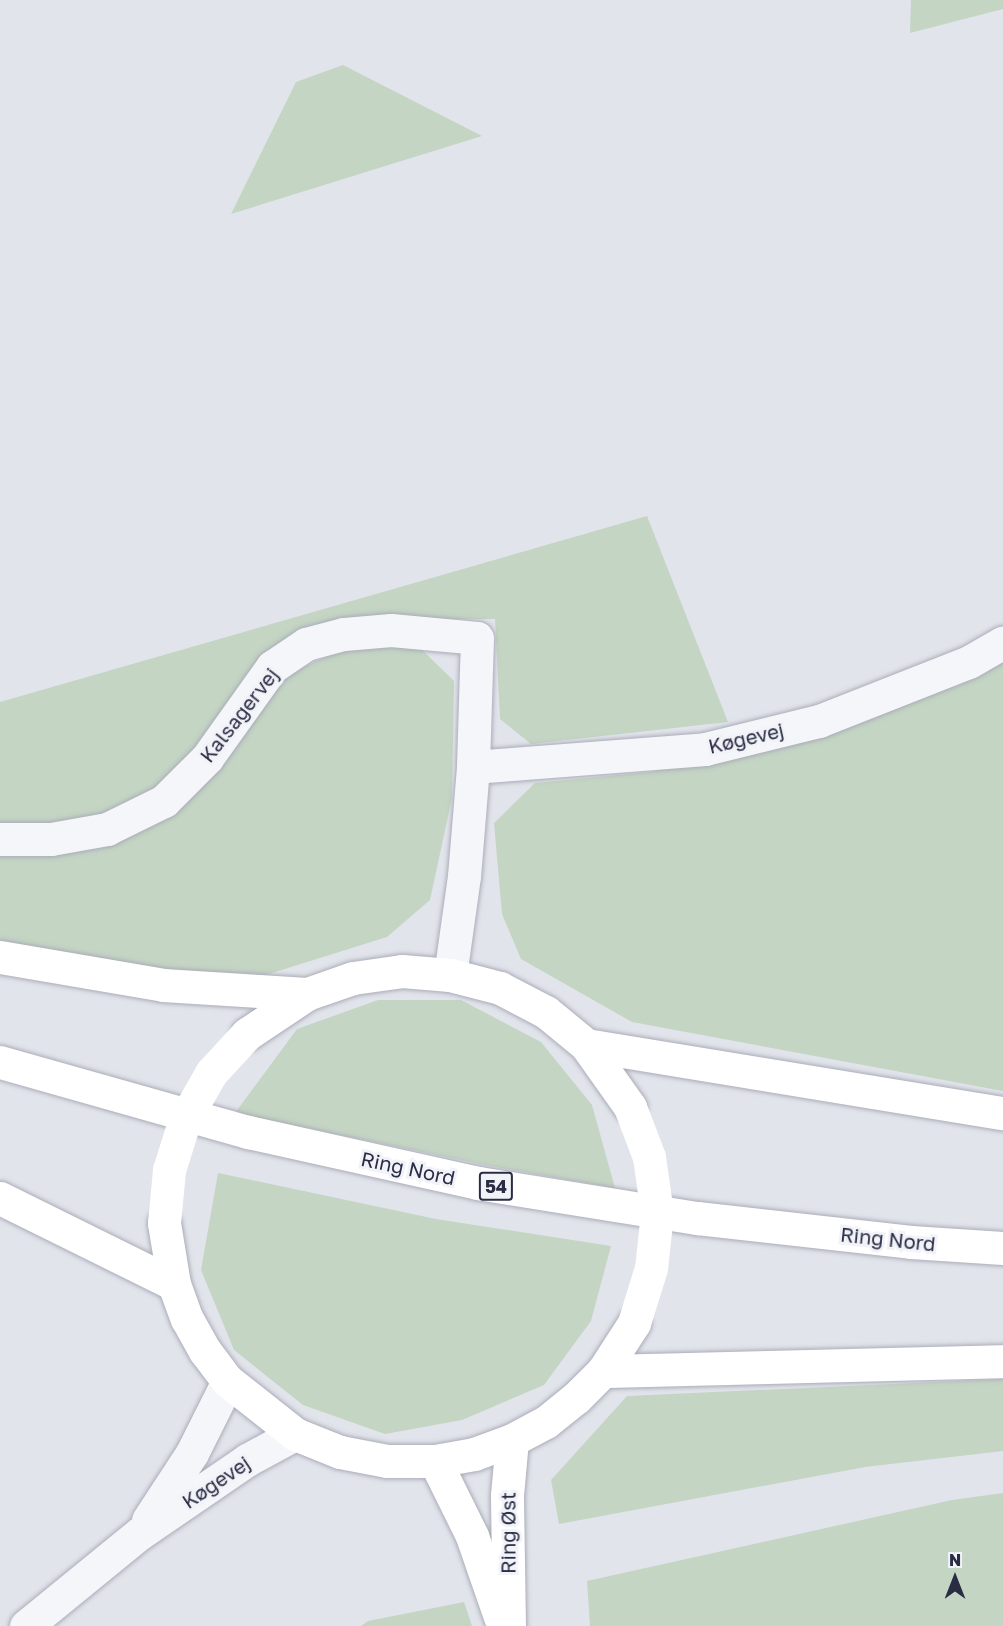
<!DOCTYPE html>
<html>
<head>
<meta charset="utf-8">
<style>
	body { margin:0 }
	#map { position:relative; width:1003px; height:1626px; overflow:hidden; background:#e2e4eb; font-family:"Golos Text",sans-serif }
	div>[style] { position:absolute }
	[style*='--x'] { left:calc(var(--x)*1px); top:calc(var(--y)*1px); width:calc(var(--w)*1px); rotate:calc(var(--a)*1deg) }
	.green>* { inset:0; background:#c4d5c3 }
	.roads { filter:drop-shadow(0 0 2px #aaadb9) drop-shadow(0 0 2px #aaadb9) }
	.minor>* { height:33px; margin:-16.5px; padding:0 16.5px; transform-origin:16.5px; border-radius:16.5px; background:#f5f6f9 }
	.tertiary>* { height:33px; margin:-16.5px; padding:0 16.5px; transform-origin:16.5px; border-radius:16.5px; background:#f5f6f9 }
	.secondary>* { height:33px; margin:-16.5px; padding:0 16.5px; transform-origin:16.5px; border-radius:16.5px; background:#fff }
	.primary>* { height:33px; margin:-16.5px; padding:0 16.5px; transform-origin:16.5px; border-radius:16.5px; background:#fff }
	.trunk>* { height:33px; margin:-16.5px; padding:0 16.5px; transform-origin:16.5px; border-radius:16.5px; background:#fff }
	.secondary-bridge>* { height:33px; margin:-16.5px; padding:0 16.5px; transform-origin:16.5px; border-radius:16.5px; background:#fff }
	span { translate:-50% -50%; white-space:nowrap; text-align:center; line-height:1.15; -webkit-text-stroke:6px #f2f3f8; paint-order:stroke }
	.shield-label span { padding:2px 4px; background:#f2f3f8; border:2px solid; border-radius:4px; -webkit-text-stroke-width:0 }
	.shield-label { font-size:18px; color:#292d44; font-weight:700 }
	.street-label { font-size:20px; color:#292d44 }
	.north { position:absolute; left:925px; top:1548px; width:60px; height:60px; -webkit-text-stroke:4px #f2f3f8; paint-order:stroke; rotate:0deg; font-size:16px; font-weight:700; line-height:24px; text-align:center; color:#292d44 }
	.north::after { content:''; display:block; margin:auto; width:21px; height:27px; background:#292d44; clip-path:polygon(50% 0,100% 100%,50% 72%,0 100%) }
</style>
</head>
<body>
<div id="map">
	<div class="green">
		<i style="clip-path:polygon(911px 0,1003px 0,1003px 9px,910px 33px)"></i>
		<i style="clip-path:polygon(343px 65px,482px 136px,231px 214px,296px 82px)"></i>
		<i style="clip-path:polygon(647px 516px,728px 722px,531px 744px,500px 719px,495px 619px,353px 619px,205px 742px,159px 787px,99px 816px,51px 824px,0 823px,0 702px)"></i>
		<i style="clip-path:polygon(348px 647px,420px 648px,454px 681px,452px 798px,430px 900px,387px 937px,256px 978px,164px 972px,0 945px,0 851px,111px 842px,281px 677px)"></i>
		<i style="clip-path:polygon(1003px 656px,1003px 1091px,632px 1022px,521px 959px,502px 914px,494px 823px,535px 783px,650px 772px,824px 738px)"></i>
		<i style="clip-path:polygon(378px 1000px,461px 1000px,541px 1042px,592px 1105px,615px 1188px,485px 1165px,235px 1113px,297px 1029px)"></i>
		<i style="clip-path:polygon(218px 1173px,436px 1219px,611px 1246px,591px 1321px,544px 1385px,462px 1420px,385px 1434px,303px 1405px,234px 1350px,201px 1270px)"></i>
		<i style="clip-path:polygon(1003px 1379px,1003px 1451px,865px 1467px,559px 1524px,551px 1480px,627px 1396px)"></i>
		<i style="clip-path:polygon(1003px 1493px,1003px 1626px,590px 1626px,587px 1581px,952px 1500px)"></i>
		<i style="clip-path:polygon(464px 1602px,472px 1626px,361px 1626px,368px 1621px)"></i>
	</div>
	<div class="roads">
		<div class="minor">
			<i style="--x:473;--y:767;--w:233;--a:-4.4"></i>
			<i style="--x:705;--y:749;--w:117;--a:-13.8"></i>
			<i style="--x:819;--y:721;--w:161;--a:-21.5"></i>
			<i style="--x:969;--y:662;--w:39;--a:-30"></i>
			<i style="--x:0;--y:839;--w:51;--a:0"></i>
			<i style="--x:51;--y:839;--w:57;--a:-10.1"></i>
			<i style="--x:107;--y:829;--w:64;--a:-26.2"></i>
			<i style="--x:164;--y:801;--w:61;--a:-45"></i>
			<i style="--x:207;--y:758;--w:112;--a:-54.5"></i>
			<i style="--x:272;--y:667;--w:41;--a:-34.1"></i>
			<i style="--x:306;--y:644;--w:39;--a:-15"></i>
			<i style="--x:344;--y:634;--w:47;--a:-4.9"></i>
			<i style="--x:391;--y:630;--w:86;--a:5.3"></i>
			<i style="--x:477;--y:638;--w:129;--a:91.8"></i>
			<i style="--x:473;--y:767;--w:109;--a:94.7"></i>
			<i style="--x:464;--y:876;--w:100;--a:98"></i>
		</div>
		<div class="tertiary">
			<i style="--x:148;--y:1520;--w:80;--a:-56.7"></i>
			<i style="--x:192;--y:1453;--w:80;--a:-63.4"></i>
			<i style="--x:26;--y:1626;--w:146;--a:-39.2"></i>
			<i style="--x:139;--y:1534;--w:131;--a:-34.4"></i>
			<i style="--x:247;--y:1460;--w:55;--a:-28.4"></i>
		</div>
		<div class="secondary">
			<i style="--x:0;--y:957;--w:165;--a:9.7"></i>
			<i style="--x:163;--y:985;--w:144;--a:3.6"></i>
			<i style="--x:247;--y:1034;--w:72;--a:-33.7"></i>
			<i style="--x:307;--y:994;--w:49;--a:-19.2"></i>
			<i style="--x:353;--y:978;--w:49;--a:-8.1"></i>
			<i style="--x:402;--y:971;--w:48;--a:4.8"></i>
			<i style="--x:450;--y:975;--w:52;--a:14.6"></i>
			<i style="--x:500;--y:988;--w:52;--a:27.6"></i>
			<i style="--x:546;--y:1012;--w:52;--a:39.5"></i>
			<i style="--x:586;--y:1045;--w:76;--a:54.6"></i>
			<i style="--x:0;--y:1198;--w:194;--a:26.3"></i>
			<i style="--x:164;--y:1223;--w:62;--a:80.7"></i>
			<i style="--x:174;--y:1284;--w:37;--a:70"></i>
			<i style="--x:187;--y:1319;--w:37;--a:61"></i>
			<i style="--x:205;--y:1351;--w:38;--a:53"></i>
			<i style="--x:228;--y:1381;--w:85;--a:38.3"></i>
			<i style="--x:295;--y:1434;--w:48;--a:21.8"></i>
			<i style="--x:340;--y:1452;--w:48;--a:10.8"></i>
			<i style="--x:387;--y:1461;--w:48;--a:0"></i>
			<i style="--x:435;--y:1461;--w:40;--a:-10"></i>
			<i style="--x:474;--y:1454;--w:40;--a:-20.2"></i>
			<i style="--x:512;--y:1440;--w:38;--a:-28"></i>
			<i style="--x:546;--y:1422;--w:38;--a:-39"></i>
			<i style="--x:576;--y:1398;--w:38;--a:-45"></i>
			<i style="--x:603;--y:1371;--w:57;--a:-57.1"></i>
			<i style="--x:435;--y:1461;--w:84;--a:63.7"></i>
			<i style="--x:472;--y:1536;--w:86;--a:70.9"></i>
			<i style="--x:509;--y:1626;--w:131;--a:-90.9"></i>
			<i style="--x:507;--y:1495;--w:55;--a:-84.8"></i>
		</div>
		<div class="primary">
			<i style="--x:586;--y:1045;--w:423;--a:9.3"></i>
			<i style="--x:603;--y:1371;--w:400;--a:-1.4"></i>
		</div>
		<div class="trunk">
			<i style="--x:0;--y:1062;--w:258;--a:15.8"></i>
			<i style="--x:248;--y:1132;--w:236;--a:12.5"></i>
			<i style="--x:478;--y:1183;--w:222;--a:9.1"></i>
			<i style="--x:697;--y:1218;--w:215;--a:6.4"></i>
			<i style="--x:911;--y:1242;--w:92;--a:3.7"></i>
		</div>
	</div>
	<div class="secondary-bridge">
		<i style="--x:630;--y:1107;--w:53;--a:69.2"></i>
		<i style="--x:649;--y:1157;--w:57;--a:81.9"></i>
		<i style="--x:657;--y:1213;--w:55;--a:96.2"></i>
		<i style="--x:651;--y:1268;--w:58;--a:107.2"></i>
		<i style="--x:164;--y:1223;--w:53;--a:-84.6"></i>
		<i style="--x:169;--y:1170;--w:53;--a:-72.6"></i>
		<i style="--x:185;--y:1119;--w:53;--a:-60.5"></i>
		<i style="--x:211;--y:1073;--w:53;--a:-47.3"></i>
	</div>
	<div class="shield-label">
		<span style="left:496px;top:1186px">54</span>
	</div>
	<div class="street-label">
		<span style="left:239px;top:715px;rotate:-52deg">Kalsagervej</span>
		<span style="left:746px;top:738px;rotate:-13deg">Køgevej</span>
		<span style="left:408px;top:1168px;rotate:12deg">Ring Nord</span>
		<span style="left:888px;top:1239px;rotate:6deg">Ring Nord</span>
		<span style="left:216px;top:1482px;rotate:-34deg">Køgevej</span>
		<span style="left:508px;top:1533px;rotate:-90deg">Ring Øst</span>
	</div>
	<div class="north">N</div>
</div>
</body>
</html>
